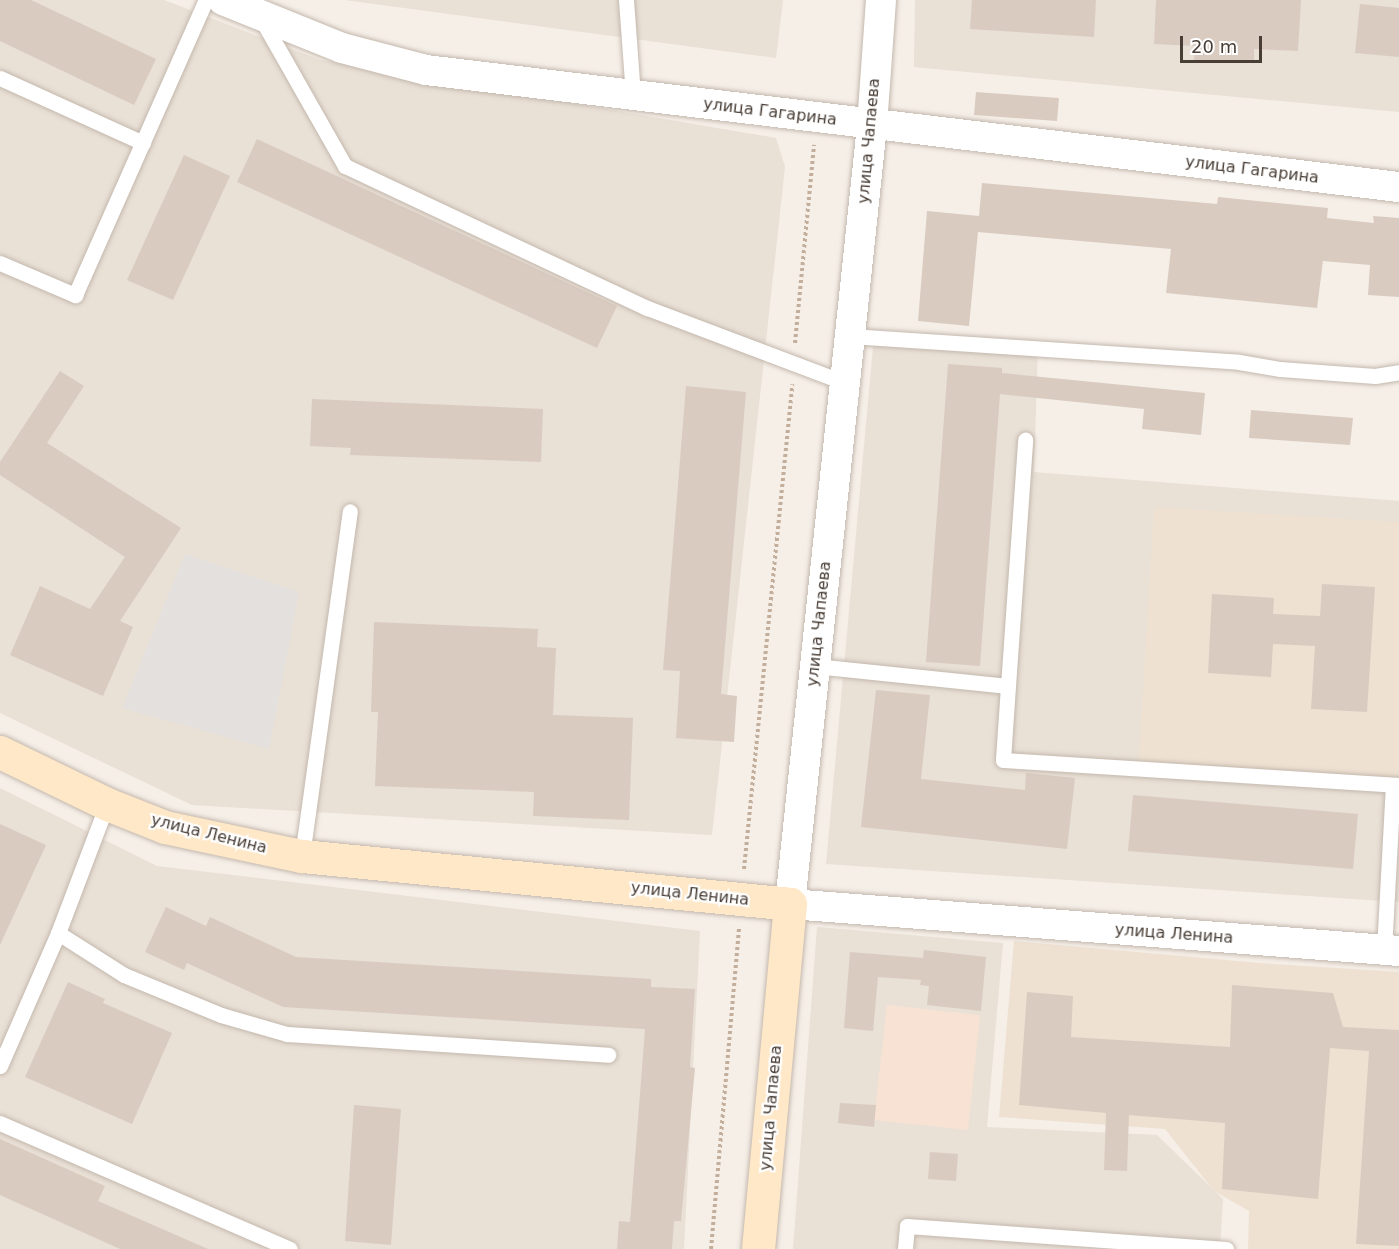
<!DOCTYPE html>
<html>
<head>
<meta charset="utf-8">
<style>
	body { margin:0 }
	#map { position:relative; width:1399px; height:1249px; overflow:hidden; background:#f5efe8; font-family:"DejaVu Sans",sans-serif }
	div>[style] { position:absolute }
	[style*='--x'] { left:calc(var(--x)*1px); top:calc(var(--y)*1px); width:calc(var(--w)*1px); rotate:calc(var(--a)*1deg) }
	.residential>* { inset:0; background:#e9e0d6 }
	.commercial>* { inset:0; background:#f7e2d3 }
	.education>* { inset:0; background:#eee1d2 }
	.parking>* { inset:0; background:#e3e0dd }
	.building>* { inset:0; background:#dacbc0 }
	.path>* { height:4px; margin-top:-2px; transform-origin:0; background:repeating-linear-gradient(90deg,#c3ae9b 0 3px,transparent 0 6px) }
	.roads { filter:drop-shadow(0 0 2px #c4b8ad) drop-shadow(0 0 2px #c4b8ad) }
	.lane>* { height:15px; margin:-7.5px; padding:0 7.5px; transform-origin:7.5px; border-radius:7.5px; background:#fff }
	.street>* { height:30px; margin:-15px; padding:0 15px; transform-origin:15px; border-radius:15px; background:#fff }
	.secondary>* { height:33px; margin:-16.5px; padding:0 16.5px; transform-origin:16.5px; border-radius:16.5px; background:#ffe8c8 }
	span { translate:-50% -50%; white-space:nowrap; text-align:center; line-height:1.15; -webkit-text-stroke:4.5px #fff; paint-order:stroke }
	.street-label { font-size:16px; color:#493e36 }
	.scale { position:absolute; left:1180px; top:36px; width:82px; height:27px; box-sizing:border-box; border:3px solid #493e36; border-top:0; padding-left:8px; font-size:18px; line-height:21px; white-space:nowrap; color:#493e36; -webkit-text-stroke:4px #fff; paint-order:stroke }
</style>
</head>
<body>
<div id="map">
	<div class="residential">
		<i style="clip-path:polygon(0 0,164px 0,320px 60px,776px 138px,785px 167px,712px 835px,192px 805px,0 713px)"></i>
		<i style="clip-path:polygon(345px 0,783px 0,776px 58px)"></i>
		<i style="clip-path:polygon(915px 0,1399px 0,1399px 112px,914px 67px)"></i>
		<i style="clip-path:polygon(874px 336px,1038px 345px,1034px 472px,1399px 501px,1399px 902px,826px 864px)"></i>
		<i style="clip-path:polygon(0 788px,157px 866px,700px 931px,684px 1249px,0 1249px)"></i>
		<i style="clip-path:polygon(817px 927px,1003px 943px,987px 1127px,1157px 1135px,1223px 1199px,1220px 1249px,793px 1249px)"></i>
	</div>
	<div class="commercial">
		<i style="clip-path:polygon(887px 1005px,980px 1015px,968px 1130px,874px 1120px)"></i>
	</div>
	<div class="education">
		<i style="clip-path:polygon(1154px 507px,1399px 522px,1399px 785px,1138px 772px)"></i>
		<i style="clip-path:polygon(1014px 941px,1260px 963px,1399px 972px,1399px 1249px,1248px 1249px,1249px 1211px,1214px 1191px,1165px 1129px,999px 1117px)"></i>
	</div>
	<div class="parking">
		<i style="clip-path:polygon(185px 554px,299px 592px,269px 749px,122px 708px)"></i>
	</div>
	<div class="building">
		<i style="clip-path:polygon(0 0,31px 0,156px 59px,134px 105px,0 41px)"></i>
		<i style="clip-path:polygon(972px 0,1096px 0,1094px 37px,970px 29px)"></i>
		<i style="clip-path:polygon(1156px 0,1301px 0,1298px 51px,1254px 49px,1254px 63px,1194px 60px,1195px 46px,1154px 44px)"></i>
		<i style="clip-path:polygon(1360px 4px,1399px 8px,1399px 57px,1355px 53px)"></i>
		<i style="clip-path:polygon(976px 92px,1059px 98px,1057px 121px,974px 115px)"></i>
		<i style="clip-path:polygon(257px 139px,617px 306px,597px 348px,237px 182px)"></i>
		<i style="clip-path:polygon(184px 155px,230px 176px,173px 300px,127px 280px)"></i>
		<i style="clip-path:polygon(982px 183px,1217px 204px,1218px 197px,1328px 208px,1327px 218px,1374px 223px,1373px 216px,1399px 218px,1399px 297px,1368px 295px,1370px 265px,1323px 261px,1317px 308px,1166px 293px,1171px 249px,978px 232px,969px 326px,918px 321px,927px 211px,979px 216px)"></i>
		<i style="clip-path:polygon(948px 364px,1002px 368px,1002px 373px,1205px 393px,1201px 435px,1142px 429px,1144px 409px,1000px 394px,980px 666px,926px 662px)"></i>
		<i style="clip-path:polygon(60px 371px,84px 386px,47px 443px,181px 528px,120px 621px,133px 627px,103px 696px,10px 655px,40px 586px,90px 609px,125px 557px,0 475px,0 462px)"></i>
		<i style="clip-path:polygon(686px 386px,746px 392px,721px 694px,737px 696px,734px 742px,676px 738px,680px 671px,663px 670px)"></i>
		<i style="clip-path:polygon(312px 399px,543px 409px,541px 462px,350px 455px,351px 448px,310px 446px)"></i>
		<i style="clip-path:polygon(1251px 410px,1353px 418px,1350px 445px,1249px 438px)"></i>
		<i style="clip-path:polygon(1322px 584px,1375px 587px,1367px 712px,1311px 709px,1315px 646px,1273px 644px,1271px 677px,1208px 673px,1212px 594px,1274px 598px,1273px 614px,1320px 616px)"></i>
		<i style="clip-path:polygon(374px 622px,538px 629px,537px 647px,556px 648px,553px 715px,633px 718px,629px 820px,533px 816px,534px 792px,375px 786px,378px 712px,371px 712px)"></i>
		<i style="clip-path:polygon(876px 690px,930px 695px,921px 779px,1025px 790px,1026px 773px,1075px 778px,1067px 849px,861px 827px)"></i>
		<i style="clip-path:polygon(1133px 795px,1358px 814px,1353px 869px,1128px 851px)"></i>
		<i style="clip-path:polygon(0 824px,46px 845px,0 945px)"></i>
		<i style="clip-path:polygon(166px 907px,206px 926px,210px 917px,296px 957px,651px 979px,651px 987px,695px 989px,690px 1067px,695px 1068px,681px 1221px,674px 1221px,672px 1249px,617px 1249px,619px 1221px,630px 1222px,645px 1029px,283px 1007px,187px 963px,184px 970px,145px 952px)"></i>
		<i style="clip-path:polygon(924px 950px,986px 957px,981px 1011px,927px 1005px,929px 986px,920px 985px,921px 980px,878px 977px,873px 1031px,844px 1028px,850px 952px,923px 958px)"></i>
		<i style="clip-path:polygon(68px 982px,105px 999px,103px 1003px,172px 1033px,132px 1124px,25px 1077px)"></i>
		<i style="clip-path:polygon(1232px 985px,1333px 993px,1343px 1027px,1399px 1030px,1399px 1246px,1356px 1244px,1369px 1051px,1330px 1048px,1318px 1199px,1222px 1189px,1225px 1123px,1129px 1115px,1127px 1171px,1104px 1170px,1106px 1113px,1019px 1105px,1027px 992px,1073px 996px,1071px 1037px,1230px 1047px)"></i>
		<i style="clip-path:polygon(840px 1103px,876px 1105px,874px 1127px,838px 1123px)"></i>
		<i style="clip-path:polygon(354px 1105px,401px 1109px,391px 1245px,345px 1241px)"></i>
		<i style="clip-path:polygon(0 1139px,105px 1186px,98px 1201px,208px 1249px,120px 1249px,0 1195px)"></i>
		<i style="clip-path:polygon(930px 1152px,958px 1154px,956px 1181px,928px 1179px)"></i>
	</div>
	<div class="path">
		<i style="--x:795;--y:343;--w:199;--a:-84.5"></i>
		<i style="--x:744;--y:869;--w:487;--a:-84.3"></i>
		<i style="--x:711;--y:1249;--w:323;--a:-85"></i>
	</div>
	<div class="roads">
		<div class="lane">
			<i style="--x:626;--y:0;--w:95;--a:85.8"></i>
			<i style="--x:262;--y:20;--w:168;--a:60.4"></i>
			<i style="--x:345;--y:166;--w:334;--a:25.2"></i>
			<i style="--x:647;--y:308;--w:212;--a:20.7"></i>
			<i style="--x:0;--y:78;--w:157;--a:24.4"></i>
			<i style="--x:0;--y:263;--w:82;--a:23.1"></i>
			<i style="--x:75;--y:295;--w:323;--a:-66.1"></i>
			<i style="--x:850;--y:336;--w:390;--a:3.8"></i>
			<i style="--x:1239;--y:362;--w:42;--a:9.7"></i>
			<i style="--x:1280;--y:369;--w:95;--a:4.2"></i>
			<i style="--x:1375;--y:376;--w:24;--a:-9"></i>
			<i style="--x:815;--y:666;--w:194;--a:5.9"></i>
			<i style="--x:1008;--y:686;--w:247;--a:-86"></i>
			<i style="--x:1008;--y:686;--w:74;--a:93.9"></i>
			<i style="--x:1003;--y:760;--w:397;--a:3.6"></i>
			<i style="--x:302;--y:856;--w:348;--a:-82.1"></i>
			<i style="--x:58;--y:933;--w:78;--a:32.5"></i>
			<i style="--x:124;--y:975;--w:105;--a:22.4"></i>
			<i style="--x:221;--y:1015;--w:69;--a:16.1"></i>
			<i style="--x:287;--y:1034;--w:322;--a:3.7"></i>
			<i style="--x:1384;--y:950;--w:165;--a:-86.9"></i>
			<i style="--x:0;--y:1066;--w:145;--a:-66.4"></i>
			<i style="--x:58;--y:933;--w:138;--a:-69.2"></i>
			<i style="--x:0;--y:1123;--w:316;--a:23.5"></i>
			<i style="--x:905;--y:1249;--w:23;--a:-85"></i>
			<i style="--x:907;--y:1226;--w:320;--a:4.1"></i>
		</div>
		<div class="street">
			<i style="--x:223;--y:0;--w:128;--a:22"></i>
			<i style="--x:342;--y:48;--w:87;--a:14.7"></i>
			<i style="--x:426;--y:70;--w:980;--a:6.86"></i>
			<i style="--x:881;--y:0;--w:126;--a:94.1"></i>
			<i style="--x:872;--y:126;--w:782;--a:96.02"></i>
			<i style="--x:790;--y:904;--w:611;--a:4.41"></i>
		</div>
		<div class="secondary">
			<i style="--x:0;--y:752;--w:119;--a:25.9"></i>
			<i style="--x:107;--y:804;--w:62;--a:21.6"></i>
			<i style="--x:165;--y:827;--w:140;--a:12"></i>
			<i style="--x:302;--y:856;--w:490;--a:5.6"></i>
			<i style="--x:790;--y:904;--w:346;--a:95.3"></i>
		</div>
	</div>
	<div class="street-label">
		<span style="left:770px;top:112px;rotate:7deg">улица Гагарина</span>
		<span style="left:869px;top:141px;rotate:-85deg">улица Чапаева</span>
		<span style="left:1252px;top:170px;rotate:7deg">улица Гагарина</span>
		<span style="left:819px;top:624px;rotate:-84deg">улица Чапаева</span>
		<span style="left:209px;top:834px;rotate:14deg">улица Ленина</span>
		<span style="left:690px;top:894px;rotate:6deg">улица Ленина</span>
		<span style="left:1174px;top:934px;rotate:4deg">улица Ленина</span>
		<span style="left:771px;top:1108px;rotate:-85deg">улица Чапаева</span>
	</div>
	<div class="scale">20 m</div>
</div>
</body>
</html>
